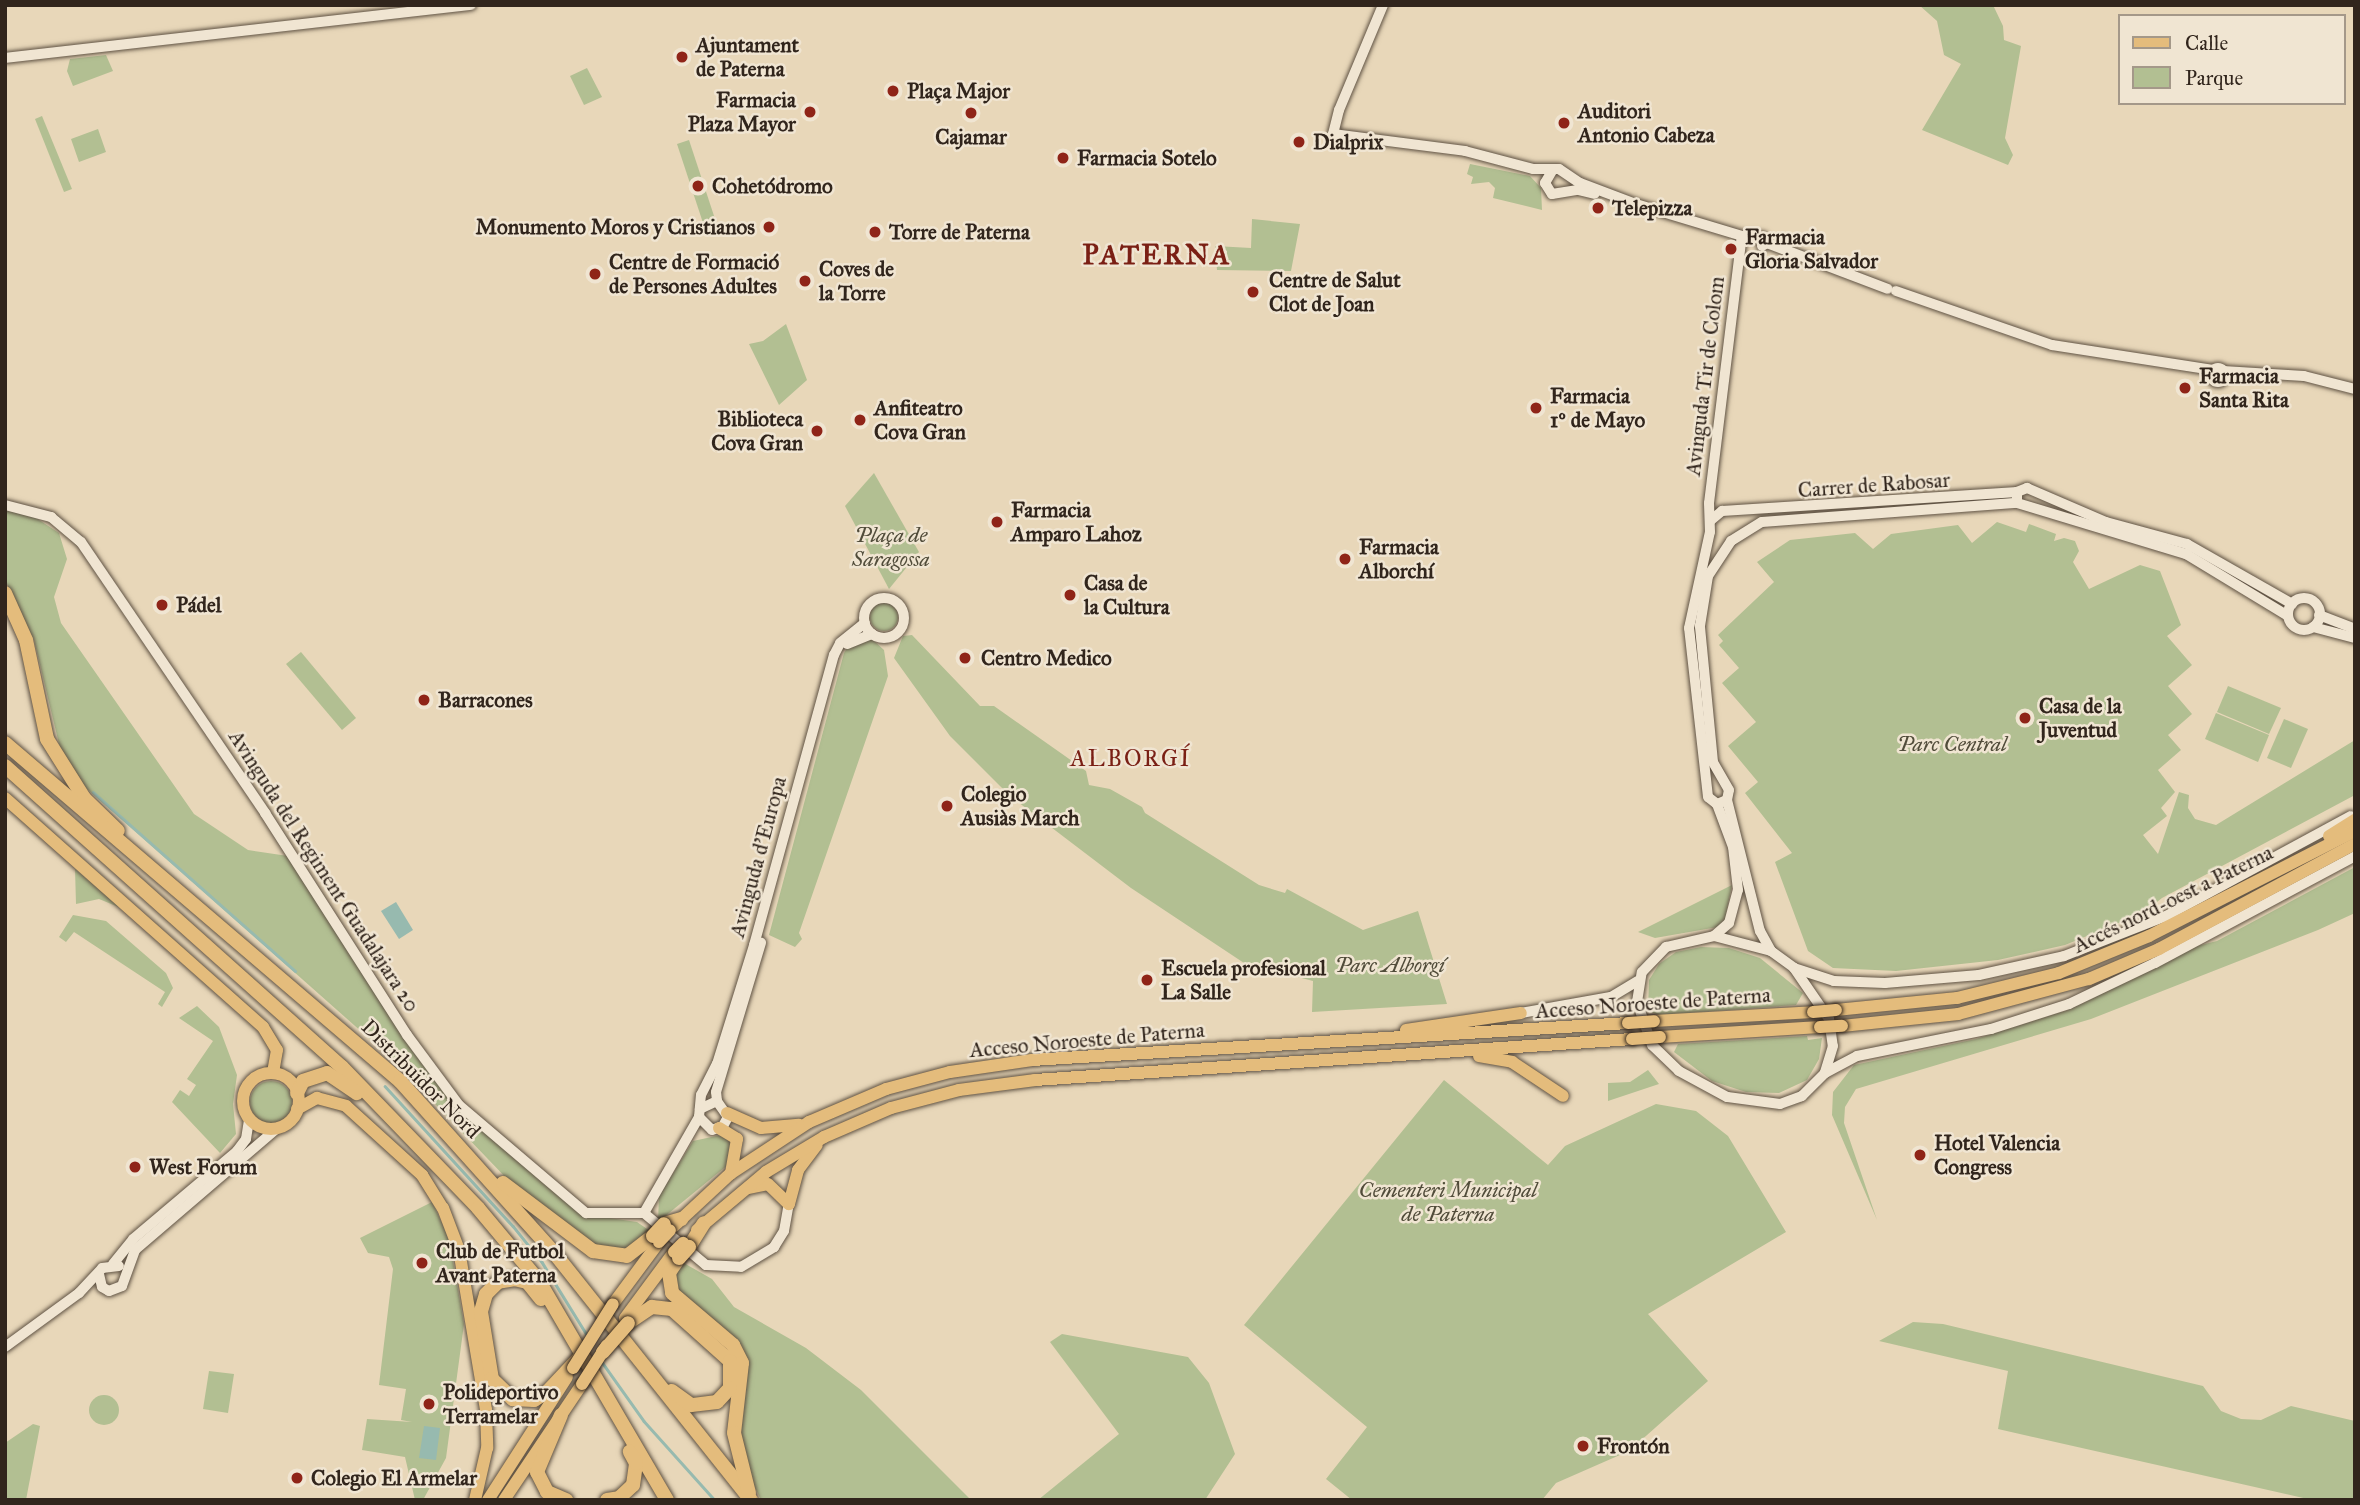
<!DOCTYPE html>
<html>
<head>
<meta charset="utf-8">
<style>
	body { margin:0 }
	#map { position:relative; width:2360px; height:1505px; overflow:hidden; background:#e8d7b9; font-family:"IM FELL Great Primer",serif }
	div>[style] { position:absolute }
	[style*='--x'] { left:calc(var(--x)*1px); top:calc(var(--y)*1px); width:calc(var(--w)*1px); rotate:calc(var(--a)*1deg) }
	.green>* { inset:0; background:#b2bf92 }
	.round { border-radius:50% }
	.water>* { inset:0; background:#97baaf }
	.stream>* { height:2.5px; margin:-1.25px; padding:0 1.25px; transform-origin:1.25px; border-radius:1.25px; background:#97baaf }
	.roads { filter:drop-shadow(0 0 2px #5f5243) drop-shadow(0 0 2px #5f5243) }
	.minor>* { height:10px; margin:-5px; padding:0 5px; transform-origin:5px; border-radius:5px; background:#f0e5d2 }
	.minor>.ring { margin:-5px; padding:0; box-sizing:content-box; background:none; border:10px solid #f0e5d2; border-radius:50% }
	.major>* { height:12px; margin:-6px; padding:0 6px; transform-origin:6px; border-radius:6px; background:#e4bc7c }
	.major>.ring { margin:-6px; padding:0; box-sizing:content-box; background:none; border:12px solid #e4bc7c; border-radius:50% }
	.highway>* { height:14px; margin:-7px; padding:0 7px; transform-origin:7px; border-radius:7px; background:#e4bc7c }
	.bridges { filter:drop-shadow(0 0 2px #31251c) drop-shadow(0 0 2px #31251c) }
	.major-bridge>* { height:12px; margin:-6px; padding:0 6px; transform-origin:6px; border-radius:6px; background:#e4bc7c }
	.highway-bridge>* { height:14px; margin:-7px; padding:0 7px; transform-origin:7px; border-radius:7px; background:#e4bc7c }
	.dots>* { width:19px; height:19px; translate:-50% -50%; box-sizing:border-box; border:4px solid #f0e5d2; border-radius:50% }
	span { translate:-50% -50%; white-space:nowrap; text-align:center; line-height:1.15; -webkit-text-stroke:5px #f0e5d2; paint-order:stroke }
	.poi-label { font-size:21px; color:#31251c; font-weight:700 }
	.left { translate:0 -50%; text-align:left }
	.right { translate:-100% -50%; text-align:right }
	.street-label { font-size:21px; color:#31251c }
	.park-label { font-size:21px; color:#514c3a; font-style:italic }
	.neighbourhood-label { font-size:23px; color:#7a1f14; letter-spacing:2px }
	.district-label { font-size:28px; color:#7a1f14; font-weight:700; letter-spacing:2px }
	.frame { position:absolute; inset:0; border:7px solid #31251c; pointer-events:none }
	.legend { position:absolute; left:2118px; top:14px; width:228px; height:91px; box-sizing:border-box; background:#f0e5d2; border:2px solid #a49889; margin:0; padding:9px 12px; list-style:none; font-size:21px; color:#31251c }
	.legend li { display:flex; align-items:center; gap:14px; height:35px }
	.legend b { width:35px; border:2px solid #a49889 }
</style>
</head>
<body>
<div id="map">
	<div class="green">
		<i style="clip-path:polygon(1919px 5px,1993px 5px,2003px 26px,2004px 40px,2021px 46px,2005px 138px,2013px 155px,2008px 165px,1922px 130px,1961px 64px,1944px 55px,1937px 21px)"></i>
		<i style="clip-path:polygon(106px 55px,113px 71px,73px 86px,67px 71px,70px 59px)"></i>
		<i style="clip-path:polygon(587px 68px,602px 97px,584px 105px,570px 76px)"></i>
		<i style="clip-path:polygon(42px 116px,72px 189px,64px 192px,35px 119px)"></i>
		<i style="clip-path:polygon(98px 129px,106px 152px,79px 162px,71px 139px)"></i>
		<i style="clip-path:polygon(689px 140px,718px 228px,706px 232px,677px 144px)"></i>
		<i style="clip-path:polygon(1470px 164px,1530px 176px,1541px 188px,1542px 210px,1493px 198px,1495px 188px,1489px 182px,1471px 184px,1473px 177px,1467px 174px)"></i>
		<i style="clip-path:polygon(1252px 219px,1300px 224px,1291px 271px,1217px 270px,1215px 246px,1251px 248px)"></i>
		<i style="clip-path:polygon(786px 324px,807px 380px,779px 405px,749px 344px,763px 341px)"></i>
		<i style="clip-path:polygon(874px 473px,919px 552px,889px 589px,845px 506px)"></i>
		<i style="clip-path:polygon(5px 510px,30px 514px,59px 533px,67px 559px,54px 597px,61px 623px,194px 814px,248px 850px,288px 856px,460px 1112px,582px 1214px,637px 1222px,650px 1231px,629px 1250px,599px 1249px,513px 1185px,389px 1056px,86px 788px,60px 748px,34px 640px,5px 580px)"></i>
		<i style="clip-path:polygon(1997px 522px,2026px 532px,2029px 524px,2056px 534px,2054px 541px,2064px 538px,2075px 541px,2079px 551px,2073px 562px,2089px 589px,2140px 565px,2160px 571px,2181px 625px,2167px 636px,2192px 665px,2168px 686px,2192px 714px,2168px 735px,2181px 750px,2158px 770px,2175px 792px,2161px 808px,2167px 816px,2143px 835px,2158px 854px,2179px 792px,2189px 795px,2188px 808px,2195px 819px,2216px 825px,2355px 740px,2355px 795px,2162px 898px,2143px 913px,2065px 945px,1998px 960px,1896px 971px,1833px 968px,1808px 951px,1775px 862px,1792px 853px,1745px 793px,1758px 782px,1728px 746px,1756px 722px,1722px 683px,1739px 668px,1719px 645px,1723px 641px,1718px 635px,1774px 582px,1757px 562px,1790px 540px,1855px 533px,1873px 549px,1891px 534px,1958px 525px,1972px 543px)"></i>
		<i class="round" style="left:870px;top:603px;width:28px;height:28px"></i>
		<i style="clip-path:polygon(912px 635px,980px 706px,994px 706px,1065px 756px,1086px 771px,1089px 785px,1110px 789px,1142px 807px,1145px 813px,1259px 885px,1285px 893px,1287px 889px,1363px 930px,1418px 911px,1447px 1004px,1312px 1012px,1313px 981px,1244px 963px,1131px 888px,1010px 796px,950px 736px,894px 658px,903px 636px)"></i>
		<i style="clip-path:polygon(872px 639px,884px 650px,888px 676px,799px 933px,802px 939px,795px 947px,769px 935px,844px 653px,849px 645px)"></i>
		<i style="clip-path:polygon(301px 652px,356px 718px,342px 730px,286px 664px)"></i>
		<i style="clip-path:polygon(2228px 686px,2281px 708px,2269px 734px,2217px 712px)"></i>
		<i style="clip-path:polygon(2216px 713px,2269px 735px,2258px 762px,2205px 739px)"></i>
		<i style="clip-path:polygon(2284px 719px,2308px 729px,2291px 768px,2267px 758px)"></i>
		<i style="clip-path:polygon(2355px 867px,2355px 913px,2318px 930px,2091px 1019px,1856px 1089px,1845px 1107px,1844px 1123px,1877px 1220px,1832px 1115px,1833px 1092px,1854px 1065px,1976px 1039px,2071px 1009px,2197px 946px,2217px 941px)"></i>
		<i style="clip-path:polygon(75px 869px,121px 908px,99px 899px,76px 904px)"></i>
		<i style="clip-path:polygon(1732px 885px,1725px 919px,1718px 927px,1655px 938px,1638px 932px)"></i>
		<i style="clip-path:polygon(73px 915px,106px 921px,166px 973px,173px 988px,162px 1007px,158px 1004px,165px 992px,74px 932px,66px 942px,59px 937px)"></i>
		<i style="clip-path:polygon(1701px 947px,1729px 948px,1760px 958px,1803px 993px,1796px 1005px,1659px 1015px,1648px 1011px,1649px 980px,1659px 964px,1676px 952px)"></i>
		<i style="clip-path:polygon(197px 1006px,219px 1027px,237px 1075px,233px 1104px,236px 1134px,220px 1153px,172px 1102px,180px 1090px,189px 1096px,196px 1085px,187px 1079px,213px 1041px,179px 1018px)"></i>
		<i style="clip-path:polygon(1807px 1036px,1808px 1040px,1822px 1038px,1819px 1059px,1807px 1080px,1779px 1093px,1746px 1092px,1712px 1081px,1674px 1052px,1678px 1044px)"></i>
		<i style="clip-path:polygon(1648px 1070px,1659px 1084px,1608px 1101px,1608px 1083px,1630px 1082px)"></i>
		<i style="clip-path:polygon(1444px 1080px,1548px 1165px,1565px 1146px,1656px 1104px,1696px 1111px,1728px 1136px,1786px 1232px,1648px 1314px,1708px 1381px,1629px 1451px,1556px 1483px,1542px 1500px,1352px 1500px,1326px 1479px,1367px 1427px,1244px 1325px)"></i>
		<i class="round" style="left:250px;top:1081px;width:42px;height:42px"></i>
		<i style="clip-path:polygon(721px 1135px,733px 1143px,729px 1164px,658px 1222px,659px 1196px,693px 1141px)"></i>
		<i style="clip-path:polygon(432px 1202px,449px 1238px,464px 1324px,446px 1458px,423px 1500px,415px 1500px,405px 1457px,362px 1450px,367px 1419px,412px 1422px,401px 1420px,406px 1389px,379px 1385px,393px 1269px,389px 1257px,368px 1253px,360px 1238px)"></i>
		<i style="clip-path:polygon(682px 1262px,712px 1279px,734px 1307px,806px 1348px,861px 1390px,971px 1500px,761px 1500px,749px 1475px,741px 1435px,748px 1371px,675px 1288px,676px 1268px)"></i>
		<i style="clip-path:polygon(1913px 1322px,1943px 1324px,2203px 1386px,2221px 1411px,2241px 1419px,2261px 1420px,2291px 1406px,2355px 1421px,2355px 1500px,2312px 1500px,1998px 1429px,2008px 1371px,1879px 1341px)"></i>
		<i style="clip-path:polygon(1062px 1334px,1188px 1357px,1209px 1383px,1235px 1454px,1205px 1500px,1038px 1500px,1119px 1434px,1050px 1342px)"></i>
		<i style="clip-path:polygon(209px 1371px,234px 1374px,228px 1413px,203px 1409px)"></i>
		<i class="round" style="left:89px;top:1395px;width:30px;height:30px"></i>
		<i style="clip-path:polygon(33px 1424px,40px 1426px,26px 1500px,5px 1500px,5px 1443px)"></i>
	</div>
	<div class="water">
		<i style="clip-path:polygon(396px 902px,413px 930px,399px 939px,381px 911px)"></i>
		<i style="clip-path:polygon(424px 1426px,440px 1428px,436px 1460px,419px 1458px)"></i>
	</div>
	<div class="stream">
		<i style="--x:93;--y:792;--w:270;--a:41.5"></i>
		<i style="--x:385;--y:1086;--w:190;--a:47.6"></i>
		<i style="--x:513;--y:1226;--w:46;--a:51.1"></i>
		<i style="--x:542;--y:1262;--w:86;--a:58.3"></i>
		<i style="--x:602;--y:1362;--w:72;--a:54.6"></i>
		<i style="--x:644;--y:1421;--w:106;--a:48.1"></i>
	</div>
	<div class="roads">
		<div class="minor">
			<i style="--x:1383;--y:5;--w:114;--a:112.7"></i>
			<i style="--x:1339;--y:110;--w:25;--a:104"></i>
			<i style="--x:1333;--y:134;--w:133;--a:7.3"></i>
			<i style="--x:1465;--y:151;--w:70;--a:14.8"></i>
			<i style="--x:1533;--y:169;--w:26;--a:0"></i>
			<i style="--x:1559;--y:169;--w:25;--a:34"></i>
			<i style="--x:1580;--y:183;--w:60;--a:20.6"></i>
			<i style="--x:1636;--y:204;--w:111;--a:16.8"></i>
			<i style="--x:1742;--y:236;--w:21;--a:3"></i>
			<i style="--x:1763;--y:237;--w:7;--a:56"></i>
			<i style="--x:5;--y:58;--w:469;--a:-6.5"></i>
			<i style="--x:1552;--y:171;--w:14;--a:120"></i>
			<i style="--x:1545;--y:183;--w:13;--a:58"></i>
			<i style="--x:1552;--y:194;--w:26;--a:-9"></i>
			<i style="--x:1578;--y:190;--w:17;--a:13"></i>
			<i style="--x:1762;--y:246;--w:6;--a:-31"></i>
			<i style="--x:1767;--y:243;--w:129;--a:20.8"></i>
			<i style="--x:1896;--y:291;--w:165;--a:19.1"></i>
			<i style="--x:2052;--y:345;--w:163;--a:8.8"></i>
			<i class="ring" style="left:2211px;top:368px;width:4px;height:4px"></i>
			<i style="--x:2223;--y:371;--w:81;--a:3.5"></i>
			<i style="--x:2304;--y:376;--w:53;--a:14.3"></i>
			<i style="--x:2017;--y:503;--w:11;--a:-90"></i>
			<i style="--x:2017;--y:492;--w:11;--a:-22"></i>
			<i style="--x:2027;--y:488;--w:86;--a:23.3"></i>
			<i style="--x:2106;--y:522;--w:84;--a:15.2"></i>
			<i style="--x:2187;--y:544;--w:121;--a:29.7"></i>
			<i style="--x:2017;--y:503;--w:177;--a:16.8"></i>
			<i style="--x:2186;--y:554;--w:119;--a:31.3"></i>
			<i style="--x:5;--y:505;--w:48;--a:14.6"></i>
			<i style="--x:51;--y:517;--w:39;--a:40"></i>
			<i style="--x:81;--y:542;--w:328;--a:55.8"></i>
			<i style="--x:265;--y:813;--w:264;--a:57.4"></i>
			<i style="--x:407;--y:1035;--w:87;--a:53.4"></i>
			<i style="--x:459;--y:1105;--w:167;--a:40.4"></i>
			<i style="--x:586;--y:1213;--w:58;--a:0"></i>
			<i style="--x:1710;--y:521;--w:16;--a:-40"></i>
			<i style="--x:1722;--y:511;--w:296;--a:-3.7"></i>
			<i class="ring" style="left:864px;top:598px;width:30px;height:30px"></i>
			<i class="ring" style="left:2288px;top:598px;width:22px;height:22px"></i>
			<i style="--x:2319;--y:615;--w:39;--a:21"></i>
			<i style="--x:2313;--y:627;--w:43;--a:14.7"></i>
			<i style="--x:847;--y:644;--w:27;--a:-22"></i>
			<i style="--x:1727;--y:800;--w:11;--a:158"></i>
			<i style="--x:1717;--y:804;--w:11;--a:-142"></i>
			<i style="--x:1708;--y:797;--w:170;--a:-96.4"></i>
			<i style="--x:1689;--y:628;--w:98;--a:-77.7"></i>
			<i style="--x:1710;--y:532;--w:29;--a:-92"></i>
			<i style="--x:1709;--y:503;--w:269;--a:-83"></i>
			<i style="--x:1727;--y:800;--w:10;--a:-79"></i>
			<i style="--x:1729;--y:790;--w:32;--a:-120"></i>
			<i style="--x:1713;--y:762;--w:137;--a:-95.5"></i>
			<i style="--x:1700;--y:626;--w:51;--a:-80.9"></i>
			<i style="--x:1708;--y:576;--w:42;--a:-56.7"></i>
			<i style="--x:1731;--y:541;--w:36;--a:-32"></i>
			<i style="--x:1762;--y:522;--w:256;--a:-4.3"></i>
			<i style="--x:1727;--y:800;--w:135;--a:75.9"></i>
			<i style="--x:1760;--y:931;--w:23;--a:61"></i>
			<i style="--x:1714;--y:936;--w:59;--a:14.7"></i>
			<i style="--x:1771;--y:951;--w:29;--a:36"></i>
			<i style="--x:1794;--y:968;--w:62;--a:55.5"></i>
			<i style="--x:1829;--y:1019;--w:27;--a:82"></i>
			<i style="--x:1833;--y:1046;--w:28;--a:107"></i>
			<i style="--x:1825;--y:1073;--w:33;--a:135"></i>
			<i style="--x:1802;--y:1096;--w:23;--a:160"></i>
			<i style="--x:1780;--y:1104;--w:53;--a:-172.5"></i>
			<i style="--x:1727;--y:1097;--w:55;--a:-151.6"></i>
			<i style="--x:1679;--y:1071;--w:37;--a:-136"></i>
			<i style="--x:1652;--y:1045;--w:46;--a:-109.2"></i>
			<i style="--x:1637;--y:1002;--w:30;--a:-81"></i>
			<i style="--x:1642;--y:972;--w:35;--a:-46"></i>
			<i style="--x:1666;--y:947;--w:49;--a:-12.9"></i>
			<i style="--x:1714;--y:936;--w:20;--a:-41"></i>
			<i style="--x:1729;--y:923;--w:34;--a:-75"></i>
			<i style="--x:1738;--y:890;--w:43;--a:-96.6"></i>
			<i style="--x:1733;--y:847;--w:46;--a:-110.4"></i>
			<i style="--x:1794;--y:968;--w:42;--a:18"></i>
			<i style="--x:1834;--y:981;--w:51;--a:2.2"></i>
			<i style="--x:1885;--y:983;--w:94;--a:-4.9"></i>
			<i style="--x:1979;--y:975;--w:87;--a:-12.6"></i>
			<i style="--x:2064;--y:956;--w:110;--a:-21.4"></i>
			<i style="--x:2166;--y:916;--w:210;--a:-28.4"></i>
			<i style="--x:1521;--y:1013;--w:91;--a:-10.1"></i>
			<i style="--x:1611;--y:997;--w:31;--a:-31"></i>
			<i style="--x:1825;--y:1073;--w:36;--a:-28"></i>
			<i style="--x:1857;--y:1056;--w:137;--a:-11.4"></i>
			<i style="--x:1991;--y:1029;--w:82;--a:-17.8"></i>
			<i style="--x:2069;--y:1004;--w:95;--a:-25.5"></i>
			<i style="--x:2155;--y:963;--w:227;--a:-28.1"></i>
			<i style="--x:717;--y:1101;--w:9;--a:-96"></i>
			<i style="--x:716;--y:1092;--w:156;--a:-73.2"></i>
			<i style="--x:699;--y:1117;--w:18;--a:45"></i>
			<i style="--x:712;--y:1130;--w:12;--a:-20"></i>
			<i style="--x:723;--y:1126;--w:10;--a:-61"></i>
			<i style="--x:728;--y:1117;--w:19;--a:-125"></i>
			<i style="--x:717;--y:1101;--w:19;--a:155"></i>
			<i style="--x:644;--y:1213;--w:111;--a:-60.2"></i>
			<i style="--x:699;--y:1117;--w:22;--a:-85"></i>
			<i style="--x:701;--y:1095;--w:35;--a:-63"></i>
			<i style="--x:717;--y:1064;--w:125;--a:-72.7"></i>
			<i style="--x:754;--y:945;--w:301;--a:-74.6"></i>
			<i style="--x:834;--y:655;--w:13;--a:-63"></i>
			<i style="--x:840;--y:643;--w:32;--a:-39"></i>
			<i style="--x:644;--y:1213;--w:81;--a:40"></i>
			<i style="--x:706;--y:1265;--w:35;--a:3"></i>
			<i style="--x:741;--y:1267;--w:39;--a:-31"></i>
			<i style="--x:774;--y:1247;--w:19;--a:-58"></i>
			<i style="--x:784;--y:1231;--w:27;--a:-80"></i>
			<i style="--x:113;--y:1264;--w:32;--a:-51"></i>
			<i style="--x:133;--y:1239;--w:136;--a:-40.2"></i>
			<i style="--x:237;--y:1151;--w:15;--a:-53"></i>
			<i style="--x:246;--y:1139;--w:19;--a:-81"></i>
			<i style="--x:99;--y:1274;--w:13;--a:77"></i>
			<i style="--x:102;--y:1287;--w:8;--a:30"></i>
			<i style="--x:109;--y:1291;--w:14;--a:-21"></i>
			<i style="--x:122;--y:1286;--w:38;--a:-70"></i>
			<i style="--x:135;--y:1250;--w:186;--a:-40.6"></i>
			<i style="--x:5;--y:1347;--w:92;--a:-36.1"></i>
			<i style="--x:79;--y:1293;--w:34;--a:-47"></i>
			<i style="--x:102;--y:1268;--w:17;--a:-7"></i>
		</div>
		<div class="major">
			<i style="--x:5;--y:798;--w:345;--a:41.6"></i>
			<i style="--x:263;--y:1027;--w:27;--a:59"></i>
			<i style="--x:277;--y:1050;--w:23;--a:100"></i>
			<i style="--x:2329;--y:836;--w:31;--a:-32"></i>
			<i style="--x:1836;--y:1010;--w:122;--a:-5.7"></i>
			<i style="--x:1957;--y:998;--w:105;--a:-13.8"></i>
			<i style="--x:2059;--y:973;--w:97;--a:-22.3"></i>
			<i style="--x:2149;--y:936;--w:231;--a:-27"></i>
			<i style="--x:1654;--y:1021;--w:159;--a:-3.2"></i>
			<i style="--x:1842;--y:1026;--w:117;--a:-5.9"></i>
			<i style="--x:1958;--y:1014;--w:136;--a:-15"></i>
			<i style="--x:2089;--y:979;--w:76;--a:-23.2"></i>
			<i style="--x:2159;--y:949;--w:222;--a:-28.2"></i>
			<i style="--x:1406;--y:1030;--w:116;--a:-8.4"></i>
			<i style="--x:1660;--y:1037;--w:160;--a:-3.6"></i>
			<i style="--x:1479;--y:1056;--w:34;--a:10"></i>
			<i style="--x:1512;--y:1062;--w:61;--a:33.7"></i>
			<i class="ring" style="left:243px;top:1073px;width:44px;height:44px"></i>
			<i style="--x:297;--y:1109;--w:23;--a:-29"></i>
			<i style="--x:317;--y:1098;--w:30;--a:15"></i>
			<i style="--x:346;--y:1106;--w:103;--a:42.2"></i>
			<i style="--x:422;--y:1175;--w:39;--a:58"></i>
			<i style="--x:443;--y:1208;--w:45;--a:69.1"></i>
			<i style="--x:459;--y:1250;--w:162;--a:80.4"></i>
			<i style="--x:486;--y:1410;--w:38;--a:88"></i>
			<i style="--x:487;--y:1448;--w:53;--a:103"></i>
			<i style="--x:727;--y:1113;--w:37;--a:24"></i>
			<i style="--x:761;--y:1128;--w:38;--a:-5"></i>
			<i style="--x:719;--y:1128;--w:21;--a:31"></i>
			<i style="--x:737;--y:1139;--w:35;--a:100"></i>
			<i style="--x:748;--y:1188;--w:20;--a:-11"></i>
			<i style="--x:768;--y:1184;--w:29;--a:44"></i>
			<i style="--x:789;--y:1204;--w:35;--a:-75"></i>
			<i style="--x:798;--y:1170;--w:31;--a:-53"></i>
			<i style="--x:674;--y:1226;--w:76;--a:-42.9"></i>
			<i style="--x:730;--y:1174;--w:95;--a:-33.4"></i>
			<i style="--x:809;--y:1122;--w:84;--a:-23.2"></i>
			<i style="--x:886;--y:1089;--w:66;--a:-14.9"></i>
			<i style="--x:950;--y:1072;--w:83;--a:-8.3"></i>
			<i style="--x:1032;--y:1060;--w:597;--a:-3.55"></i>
			<i style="--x:697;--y:1230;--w:90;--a:-40"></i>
			<i style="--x:766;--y:1172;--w:68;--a:-31.1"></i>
			<i style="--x:824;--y:1137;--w:73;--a:-23.4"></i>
			<i style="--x:891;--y:1108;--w:70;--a:-14.8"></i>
			<i style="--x:959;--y:1090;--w:77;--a:-7.5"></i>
			<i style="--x:1035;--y:1080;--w:598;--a:-3.93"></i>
			<i style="--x:613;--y:1304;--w:77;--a:-53.4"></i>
			<i style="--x:625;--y:1318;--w:82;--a:-53.4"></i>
			<i style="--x:488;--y:1500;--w:146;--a:-57.3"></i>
			<i style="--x:504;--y:1500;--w:140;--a:-56.1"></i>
		</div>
		<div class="highway">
			<i style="--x:5;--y:593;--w:51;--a:65.9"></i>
			<i style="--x:26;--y:640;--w:101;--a:78"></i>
			<i style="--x:47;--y:739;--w:70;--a:57.9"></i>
			<i style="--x:84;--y:798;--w:47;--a:44.1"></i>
			<i style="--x:5;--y:743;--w:520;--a:40.55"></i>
			<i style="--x:400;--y:1081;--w:234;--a:48.1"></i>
			<i style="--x:556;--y:1255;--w:313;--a:51.5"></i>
			<i style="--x:5;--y:766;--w:452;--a:41.8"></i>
			<i style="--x:342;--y:1067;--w:196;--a:46"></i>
			<i style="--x:478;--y:1208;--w:95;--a:50.1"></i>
			<i style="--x:539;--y:1281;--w:254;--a:59.7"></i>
			<i style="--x:297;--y:1093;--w:13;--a:-63"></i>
			<i style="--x:303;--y:1081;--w:25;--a:-18"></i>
			<i style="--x:327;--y:1073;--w:36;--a:34"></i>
			<i style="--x:503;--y:1183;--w:113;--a:37.1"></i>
			<i style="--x:593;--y:1251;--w:34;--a:8"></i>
			<i style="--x:627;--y:1256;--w:33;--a:-38"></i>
			<i style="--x:664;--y:1224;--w:18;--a:-16"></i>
			<i style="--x:689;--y:1247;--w:28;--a:-58"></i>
			<i style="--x:679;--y:1258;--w:18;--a:124"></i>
			<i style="--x:669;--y:1273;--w:20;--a:81"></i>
			<i style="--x:672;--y:1293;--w:80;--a:40.4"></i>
			<i style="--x:733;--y:1345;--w:20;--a:63"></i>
			<i style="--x:742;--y:1363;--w:70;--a:96.5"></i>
			<i style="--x:734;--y:1433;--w:62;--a:76"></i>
			<i style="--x:541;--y:1299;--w:22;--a:-129"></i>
			<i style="--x:527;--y:1282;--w:12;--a:-166"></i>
			<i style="--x:515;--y:1279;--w:17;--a:170"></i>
			<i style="--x:498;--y:1282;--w:17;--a:135"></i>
			<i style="--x:486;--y:1294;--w:19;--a:106"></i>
			<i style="--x:481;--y:1312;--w:68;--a:80.7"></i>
			<i style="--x:492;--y:1379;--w:29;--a:44"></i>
			<i style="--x:513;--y:1399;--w:21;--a:3"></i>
			<i style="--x:534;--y:1400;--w:15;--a:-32"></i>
			<i style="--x:547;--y:1392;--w:47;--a:-46.7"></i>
			<i style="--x:628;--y:1323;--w:29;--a:-34"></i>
			<i style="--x:652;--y:1307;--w:20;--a:6"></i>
			<i style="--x:672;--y:1309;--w:78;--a:41.9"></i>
			<i style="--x:730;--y:1361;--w:27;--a:90"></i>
			<i style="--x:730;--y:1388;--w:19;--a:133"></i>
			<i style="--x:717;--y:1402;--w:26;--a:173"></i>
			<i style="--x:691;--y:1405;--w:24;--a:-144"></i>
			<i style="--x:561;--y:1415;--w:62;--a:112.8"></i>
			<i style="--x:537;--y:1472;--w:22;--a:63"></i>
			<i style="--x:547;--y:1492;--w:21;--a:23"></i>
			<i style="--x:607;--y:1500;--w:12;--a:-9"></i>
			<i style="--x:619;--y:1498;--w:19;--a:-43"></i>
			<i style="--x:633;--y:1485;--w:22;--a:-82"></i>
			<i style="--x:636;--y:1463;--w:13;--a:-119"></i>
		</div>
	</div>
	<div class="bridges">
		<div class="major-bridge">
			<i style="--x:1813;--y:1012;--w:23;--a:-5"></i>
			<i style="--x:1628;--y:1023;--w:26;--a:-4"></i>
			<i style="--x:1820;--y:1027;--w:22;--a:-3"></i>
			<i style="--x:1632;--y:1039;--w:28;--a:-4"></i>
			<i style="--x:659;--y:1242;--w:16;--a:-47"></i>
			<i style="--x:674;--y:1252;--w:13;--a:-45"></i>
			<i style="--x:573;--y:1368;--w:75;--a:-58"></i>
			<i style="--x:582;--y:1384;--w:46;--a:-57.3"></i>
		</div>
		<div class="highway-bridge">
			<i style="--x:653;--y:1236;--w:16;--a:-47"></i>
			<i style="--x:679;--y:1258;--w:15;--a:-48"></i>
			<i style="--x:603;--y:1352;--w:38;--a:-49"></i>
		</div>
	</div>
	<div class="dots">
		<i style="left:682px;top:57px;background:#8f2418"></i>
		<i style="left:893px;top:91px;background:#8f2418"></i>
		<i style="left:810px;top:112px;background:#8f2418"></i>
		<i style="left:971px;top:113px;background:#8f2418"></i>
		<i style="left:1564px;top:123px;background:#8f2418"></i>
		<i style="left:1299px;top:142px;background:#8f2418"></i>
		<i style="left:1063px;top:158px;background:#8f2418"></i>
		<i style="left:698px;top:186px;background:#8f2418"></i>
		<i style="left:1598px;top:208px;background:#8f2418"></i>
		<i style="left:769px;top:227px;background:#8f2418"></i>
		<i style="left:875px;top:232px;background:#8f2418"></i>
		<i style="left:1731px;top:249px;background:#8f2418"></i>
		<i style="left:595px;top:274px;background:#8f2418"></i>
		<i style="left:805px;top:281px;background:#8f2418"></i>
		<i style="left:1253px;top:292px;background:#8f2418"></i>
		<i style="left:2185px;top:388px;background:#8f2418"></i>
		<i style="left:1536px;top:408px;background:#8f2418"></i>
		<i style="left:860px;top:420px;background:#8f2418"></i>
		<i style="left:817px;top:431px;background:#8f2418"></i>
		<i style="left:997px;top:522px;background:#8f2418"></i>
		<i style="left:1345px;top:559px;background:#8f2418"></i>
		<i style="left:1070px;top:595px;background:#8f2418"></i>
		<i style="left:162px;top:605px;background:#8f2418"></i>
		<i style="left:965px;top:658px;background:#8f2418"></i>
		<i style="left:424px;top:700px;background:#8f2418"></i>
		<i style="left:2025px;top:718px;background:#8f2418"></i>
		<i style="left:947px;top:806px;background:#8f2418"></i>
		<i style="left:1147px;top:980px;background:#8f2418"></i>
		<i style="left:1920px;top:1155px;background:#8f2418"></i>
		<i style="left:135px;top:1167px;background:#8f2418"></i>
		<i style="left:422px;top:1263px;background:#8f2418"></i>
		<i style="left:429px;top:1404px;background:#8f2418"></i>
		<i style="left:1583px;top:1446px;background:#8f2418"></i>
		<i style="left:297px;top:1478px;background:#8f2418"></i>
	</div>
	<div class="poi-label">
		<span class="left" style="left:696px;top:57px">Ajuntament<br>de Paterna</span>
		<span class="left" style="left:907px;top:91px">Plaça Major</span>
		<span class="right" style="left:796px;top:112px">Farmacia<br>Plaza Mayor</span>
		<span class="left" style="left:1578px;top:123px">Auditori<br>Antonio Cabeza</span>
		<span style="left:971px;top:137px">Cajamar</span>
		<span class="left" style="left:1313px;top:142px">Dialprix</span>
		<span class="left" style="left:1077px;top:158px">Farmacia Sotelo</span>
		<span class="left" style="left:712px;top:186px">Cohetódromo</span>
		<span class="left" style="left:1612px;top:208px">Telepizza</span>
		<span class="right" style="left:755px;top:227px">Monumento Moros y Cristianos</span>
		<span class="left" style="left:889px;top:232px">Torre de Paterna</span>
		<span class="left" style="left:1745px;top:249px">Farmacia<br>Gloria Salvador</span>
		<span class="left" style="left:609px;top:274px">Centre de Formació<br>de Persones Adultes</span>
		<span class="left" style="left:819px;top:281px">Coves de<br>la Torre</span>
		<span class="left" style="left:1269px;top:292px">Centre de Salut<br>Clot de Joan</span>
		<span class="left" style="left:2199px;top:388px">Farmacia<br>Santa Rita</span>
		<span class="left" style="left:1550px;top:408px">Farmacia<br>1º de Mayo</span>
		<span class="left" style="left:874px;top:420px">Anfiteatro<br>Cova Gran</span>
		<span class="right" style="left:803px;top:431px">Biblioteca<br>Cova Gran</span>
		<span class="left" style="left:1011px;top:522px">Farmacia<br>Amparo Lahoz</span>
		<span class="left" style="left:1359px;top:559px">Farmacia<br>Alborchí</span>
		<span class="left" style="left:1084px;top:595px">Casa de<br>la Cultura</span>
		<span class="left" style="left:176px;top:605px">Pádel</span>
		<span class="left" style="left:981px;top:658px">Centro Medico</span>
		<span class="left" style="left:438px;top:700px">Barracones</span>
		<span class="left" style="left:2039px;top:718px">Casa de la<br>Juventud</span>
		<span class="left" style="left:961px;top:806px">Colegio<br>Ausiàs March</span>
		<span class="left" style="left:1161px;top:980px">Escuela profesional<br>La Salle</span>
		<span class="left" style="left:1934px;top:1155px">Hotel Valencia<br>Congress</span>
		<span class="left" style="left:149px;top:1167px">West Forum</span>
		<span class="left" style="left:436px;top:1263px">Club de Futbol<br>Avant Paterna</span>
		<span class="left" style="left:443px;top:1404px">Polideportivo<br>Terramelar</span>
		<span class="left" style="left:1597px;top:1446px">Frontón</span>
		<span class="left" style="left:311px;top:1478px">Colegio El Armelar</span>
	</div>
	<div class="street-label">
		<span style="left:1705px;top:376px;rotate:-83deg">Avinguda Tir de Colom</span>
		<span style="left:1874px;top:485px;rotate:-4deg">Carrer de Rabosar</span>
		<span style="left:758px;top:857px;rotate:-75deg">Avinguda d'Europa</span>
		<span style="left:324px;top:871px;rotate:57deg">Avinguda del Regiment Guadalajara 20</span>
		<span style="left:2173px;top:899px;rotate:-26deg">Accés nord-oest a Paterna</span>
		<span style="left:1653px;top:1003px;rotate:-4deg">Acceso Noroeste de Paterna</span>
		<span style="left:1087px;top:1040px;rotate:-5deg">Acceso Noroeste de Paterna</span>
		<span style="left:421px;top:1079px;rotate:45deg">Distribuïdor Nord</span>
	</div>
	<div class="park-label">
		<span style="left:891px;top:547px">Plaça de<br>Saragossa</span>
		<span style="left:1952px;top:744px">Parc Central</span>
		<span style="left:1390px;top:965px">Parc Alborgí</span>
		<span style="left:1448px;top:1202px">Cementeri Municipal<br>de Paterna</span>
	</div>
	<div class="neighbourhood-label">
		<span style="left:1131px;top:758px">ALBORGÍ</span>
	</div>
	<div class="district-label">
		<span style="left:1157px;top:255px">PATERNA</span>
	</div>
	<div class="frame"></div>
	<ul class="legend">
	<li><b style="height:9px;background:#e4bc7c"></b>Calle</li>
	<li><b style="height:19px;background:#b2bf92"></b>Parque</li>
	</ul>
</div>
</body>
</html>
